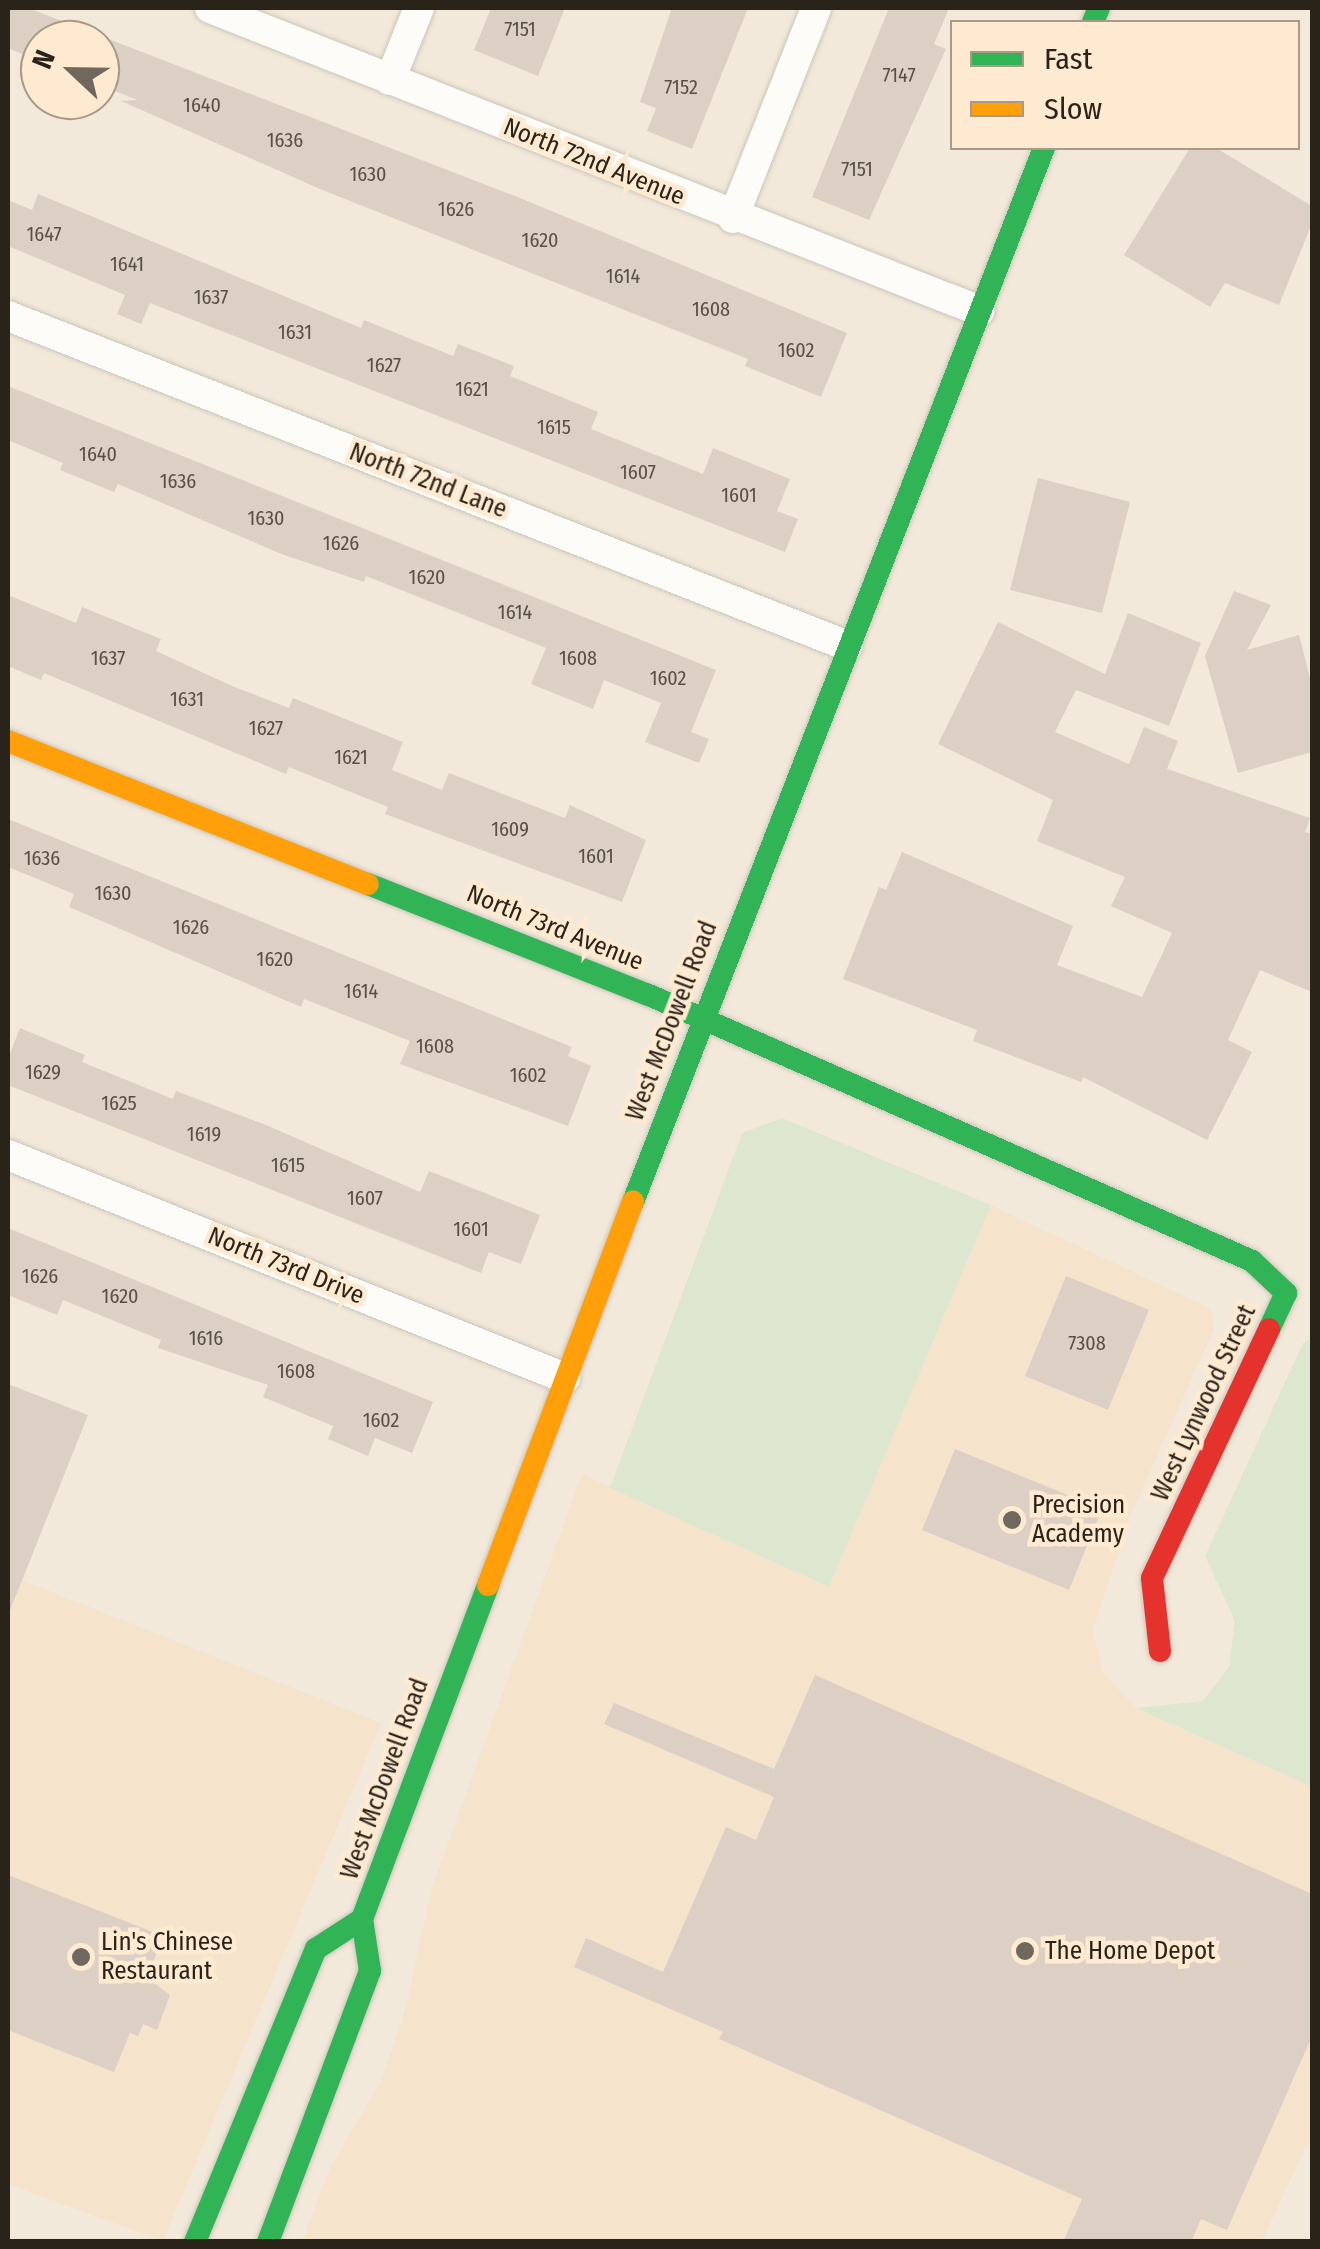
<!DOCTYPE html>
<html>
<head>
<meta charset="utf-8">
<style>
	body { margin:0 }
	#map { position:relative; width:1320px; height:2249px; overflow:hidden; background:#f2e9da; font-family:"Fira Sans Condensed",sans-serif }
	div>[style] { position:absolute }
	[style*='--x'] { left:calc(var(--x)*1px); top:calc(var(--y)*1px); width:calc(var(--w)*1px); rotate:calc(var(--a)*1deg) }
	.built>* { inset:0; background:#f5e4cb }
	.green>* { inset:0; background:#dde7cf }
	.building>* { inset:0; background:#dccfc4 }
	.roads { filter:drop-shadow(0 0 2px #ccc5ba) drop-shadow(0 0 2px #ccc5ba) }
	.street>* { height:30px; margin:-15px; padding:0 15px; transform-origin:15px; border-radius:15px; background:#fdfcf9 }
	.fast>* { height:22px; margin:-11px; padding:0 11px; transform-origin:11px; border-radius:11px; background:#30b455 }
	.slow>* { height:22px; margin:-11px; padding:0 11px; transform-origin:11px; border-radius:11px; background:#ff9f0a }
	.jam>* { height:22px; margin:-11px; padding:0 11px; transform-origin:11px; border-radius:11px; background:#e5322d }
	.dots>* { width:28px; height:28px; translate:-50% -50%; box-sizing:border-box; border:5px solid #fdead0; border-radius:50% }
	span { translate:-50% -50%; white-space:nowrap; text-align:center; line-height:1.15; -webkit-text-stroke:9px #fdead0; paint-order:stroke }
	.number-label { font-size:20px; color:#584f45 }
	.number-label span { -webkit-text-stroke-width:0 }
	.street-label { font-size:25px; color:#2a2319 }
	.poi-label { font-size:25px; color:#2a2319 }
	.left { translate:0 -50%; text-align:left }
	.frame { position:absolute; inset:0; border:10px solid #2a2319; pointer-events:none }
	.legend { position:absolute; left:950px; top:20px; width:350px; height:130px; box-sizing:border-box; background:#fdead0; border:2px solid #a99a87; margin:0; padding:12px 18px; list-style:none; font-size:30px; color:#2a2319 }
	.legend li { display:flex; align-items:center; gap:20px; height:50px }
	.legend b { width:50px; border:2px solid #a99a87 }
	.north { position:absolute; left:20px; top:20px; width:100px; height:100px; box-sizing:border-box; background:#fdead0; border:2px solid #a99a87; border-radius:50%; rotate:292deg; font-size:28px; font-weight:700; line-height:40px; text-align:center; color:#2a2319 }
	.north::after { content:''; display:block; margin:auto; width:35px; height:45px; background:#70685d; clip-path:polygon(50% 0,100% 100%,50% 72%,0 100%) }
</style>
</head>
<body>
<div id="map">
	<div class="built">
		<i style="clip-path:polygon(991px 1205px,1210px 1308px,1214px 1329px,1130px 1517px,1093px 1630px,1102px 1671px,1136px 1708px,1312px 1787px,1312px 2134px,1262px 2241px,302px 2242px,329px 2170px,382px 2079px,407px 2003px,432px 1887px,582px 1474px,829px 1587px)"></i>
		<i style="clip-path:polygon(22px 1580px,381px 1723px,163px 2241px,8px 2184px,8px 1617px)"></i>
	</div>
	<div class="green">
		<i style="clip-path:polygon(782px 1118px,991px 1205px,829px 1587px,610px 1488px,742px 1133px)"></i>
		<i style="clip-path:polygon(1312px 1338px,1312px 1787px,1136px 1708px,1203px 1701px,1229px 1667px,1235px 1621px,1205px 1556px,1303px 1343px)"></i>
	</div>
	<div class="building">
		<i style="clip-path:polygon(8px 8px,28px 8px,520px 198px,847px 333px,821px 397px,745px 366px,748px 359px,320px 189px,121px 101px,137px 100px,100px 85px,100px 40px,40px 40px,40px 61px,8px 48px)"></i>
		<i style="clip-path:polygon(491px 8px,565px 8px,538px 76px,474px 50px)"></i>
		<i style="clip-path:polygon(672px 8px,748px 8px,692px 149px,647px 131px,656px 108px,640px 102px)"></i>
		<i style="clip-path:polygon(889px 8px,949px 8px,934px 44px,946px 49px,869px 220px,812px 197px)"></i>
		<i style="clip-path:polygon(1190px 148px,1216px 148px,1312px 206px,1312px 223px,1279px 305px,1225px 283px,1210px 307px,1124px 255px)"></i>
		<i style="clip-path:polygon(38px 194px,361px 328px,364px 320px,453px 356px,458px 344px,514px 366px,510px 376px,598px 412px,591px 429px,703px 474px,713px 448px,790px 479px,777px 511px,798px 519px,785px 552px,150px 303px,141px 324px,117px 314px,125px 295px,8px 246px,8px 200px,32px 210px)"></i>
		<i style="clip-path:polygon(8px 386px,716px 670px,691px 732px,709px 739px,699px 763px,645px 742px,661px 703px,604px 680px,593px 709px,531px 684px,546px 648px,366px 576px,364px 582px,284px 555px,118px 484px,114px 492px,60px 470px,63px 463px,8px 440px)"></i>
		<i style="clip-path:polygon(1038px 478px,1130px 502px,1102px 613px,1010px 590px)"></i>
		<i style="clip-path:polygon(1234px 591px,1271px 605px,1247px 650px,1299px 635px,1312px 685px,1312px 752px,1238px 773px,1205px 656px)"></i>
		<i style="clip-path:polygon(8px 595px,76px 623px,82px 607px,161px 639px,156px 651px,232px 686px,289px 708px,293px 698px,403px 742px,392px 770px,442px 790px,449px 773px,565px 818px,570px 805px,646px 840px,622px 902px,385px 814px,388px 807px,289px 767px,286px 774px,44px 673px,41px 680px,8px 666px)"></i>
		<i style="clip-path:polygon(1128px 613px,1201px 643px,1169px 726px,1076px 690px,1055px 732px,1129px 764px,1144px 727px,1178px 741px,1167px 769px,1310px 818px,1305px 832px,1312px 834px,1312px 992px,1260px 970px,1228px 1040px,1252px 1052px,1207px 1140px,1083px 1077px,1081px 1082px,973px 1041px,977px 1030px,843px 979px,879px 887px,886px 890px,902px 852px,1073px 926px,1057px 965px,1142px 997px,1172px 933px,1111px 906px,1125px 877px,1037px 841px,1053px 800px,938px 744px,998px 622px,1105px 674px)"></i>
		<i style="clip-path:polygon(8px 819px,572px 1047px,568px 1056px,591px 1066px,568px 1126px,400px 1064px,410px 1041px,304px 999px,301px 1007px,69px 907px,74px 894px,8px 867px)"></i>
		<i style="clip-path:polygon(20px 1028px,85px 1055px,82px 1062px,173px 1099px,176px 1091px,266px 1125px,420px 1192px,429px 1171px,540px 1215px,521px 1264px,489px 1252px,481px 1273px,8px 1085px,8px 1059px)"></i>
		<i style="clip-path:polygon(8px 1228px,433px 1402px,412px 1453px,375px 1438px,368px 1456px,328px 1439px,333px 1426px,263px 1397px,268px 1385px,158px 1348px,161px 1340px,63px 1300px,57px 1315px,8px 1295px)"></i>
		<i style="clip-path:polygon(1066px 1276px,1149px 1310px,1108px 1410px,1025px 1376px)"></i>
		<i style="clip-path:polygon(8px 1384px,88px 1415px,9px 1613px,8px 1613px)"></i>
		<i style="clip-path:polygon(955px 1449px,1102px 1509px,1069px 1590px,922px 1530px)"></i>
		<i style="clip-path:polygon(815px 1675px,1312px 1894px,1312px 2036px,1227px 2230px,1201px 2219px,1191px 2242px,1063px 2242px,1082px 2199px,719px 2039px,723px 2032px,574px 1967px,586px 1938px,663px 1972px,726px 1827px,756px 1840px,774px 1797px,604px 1724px,614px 1703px,774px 1769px)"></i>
		<i style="clip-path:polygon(8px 1875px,163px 1936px,147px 1978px,170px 1995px,157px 2030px,143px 2024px,138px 2036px,130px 2033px,114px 2072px,8px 2030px)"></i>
	</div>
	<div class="roads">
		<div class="street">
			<i style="--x:210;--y:8;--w:827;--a:21.48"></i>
			<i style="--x:390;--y:80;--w:78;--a:-68.1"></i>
			<i style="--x:733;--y:218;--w:226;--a:-68.4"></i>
			<i style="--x:8;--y:316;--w:902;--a:21.45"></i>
			<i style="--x:8;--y:1155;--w:600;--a:21.82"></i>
		</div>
		<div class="fast">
			<i style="--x:1093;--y:22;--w:15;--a:-67"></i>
			<i style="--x:368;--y:884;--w:302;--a:21.6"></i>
			<i style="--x:649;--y:995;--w:659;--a:23.8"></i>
			<i style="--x:1252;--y:1261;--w:47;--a:43.3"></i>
			<i style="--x:1286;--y:1293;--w:40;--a:115"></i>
			<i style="--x:633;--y:1202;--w:1131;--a:-68.7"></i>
			<i style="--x:195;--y:2242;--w:317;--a:-67.6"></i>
			<i style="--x:316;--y:1949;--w:55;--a:-33.1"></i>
			<i style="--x:268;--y:2242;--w:290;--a:-69.4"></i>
			<i style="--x:370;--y:1971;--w:53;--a:-98.7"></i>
			<i style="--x:362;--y:1919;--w:357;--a:-69.3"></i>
		</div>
		<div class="slow">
			<i style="--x:8;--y:741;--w:387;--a:21.7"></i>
			<i style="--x:488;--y:1585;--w:410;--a:-69.3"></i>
		</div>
		<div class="jam">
			<i style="--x:1160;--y:1651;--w:73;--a:-96.3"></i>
			<i style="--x:1152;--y:1578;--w:275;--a:-64.8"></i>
		</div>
	</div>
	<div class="dots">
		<i style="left:1012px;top:1520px;background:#70685d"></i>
		<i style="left:1025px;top:1951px;background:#70685d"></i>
		<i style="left:81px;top:1957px;background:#70685d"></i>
	</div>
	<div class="number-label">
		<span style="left:520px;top:29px">7151</span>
		<span style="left:899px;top:75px">7147</span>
		<span style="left:681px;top:87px">7152</span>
		<span style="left:202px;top:105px">1640</span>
		<span style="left:285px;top:140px">1636</span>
		<span style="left:857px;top:169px">7151</span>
		<span style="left:368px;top:174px">1630</span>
		<span style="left:456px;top:209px">1626</span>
		<span style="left:44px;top:234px">1647</span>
		<span style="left:540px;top:240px">1620</span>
		<span style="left:127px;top:264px">1641</span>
		<span style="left:623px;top:276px">1614</span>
		<span style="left:211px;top:297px">1637</span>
		<span style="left:711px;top:309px">1608</span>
		<span style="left:295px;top:332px">1631</span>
		<span style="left:796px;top:350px">1602</span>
		<span style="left:384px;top:365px">1627</span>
		<span style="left:472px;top:389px">1621</span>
		<span style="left:554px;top:427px">1615</span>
		<span style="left:98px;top:454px">1640</span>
		<span style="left:638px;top:472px">1607</span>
		<span style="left:178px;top:481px">1636</span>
		<span style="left:739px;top:495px">1601</span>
		<span style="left:266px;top:518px">1630</span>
		<span style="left:341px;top:543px">1626</span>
		<span style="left:427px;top:577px">1620</span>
		<span style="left:515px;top:612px">1614</span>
		<span style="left:108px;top:658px">1637</span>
		<span style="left:578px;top:658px">1608</span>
		<span style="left:668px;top:678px">1602</span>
		<span style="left:187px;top:699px">1631</span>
		<span style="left:266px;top:728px">1627</span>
		<span style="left:351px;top:757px">1621</span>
		<span style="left:510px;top:829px">1609</span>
		<span style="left:596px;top:856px">1601</span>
		<span style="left:42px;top:858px">1636</span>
		<span style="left:113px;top:893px">1630</span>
		<span style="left:191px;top:927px">1626</span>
		<span style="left:275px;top:959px">1620</span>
		<span style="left:361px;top:991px">1614</span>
		<span style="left:435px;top:1046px">1608</span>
		<span style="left:43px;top:1072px">1629</span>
		<span style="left:528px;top:1075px">1602</span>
		<span style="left:119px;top:1103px">1625</span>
		<span style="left:204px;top:1134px">1619</span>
		<span style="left:288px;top:1165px">1615</span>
		<span style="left:365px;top:1198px">1607</span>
		<span style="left:471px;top:1229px">1601</span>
		<span style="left:40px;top:1276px">1626</span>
		<span style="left:120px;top:1296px">1620</span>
		<span style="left:206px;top:1338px">1616</span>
		<span style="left:1087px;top:1343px">7308</span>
		<span style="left:296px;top:1371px">1608</span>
		<span style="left:381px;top:1420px">1602</span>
	</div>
	<div class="street-label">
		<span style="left:594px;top:162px;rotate:22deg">North 72nd Avenue</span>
		<span style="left:428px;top:481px;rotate:21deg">North 72nd Lane</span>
		<span style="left:555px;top:928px;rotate:22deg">North 73rd Avenue</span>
		<span style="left:672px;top:1021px;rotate:-69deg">West McDowell Road</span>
		<span style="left:286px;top:1266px;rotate:22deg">North 73rd Drive</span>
		<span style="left:1204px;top:1403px;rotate:-65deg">West Lynwood Street</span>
		<span style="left:385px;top:1779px;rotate:-70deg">West McDowell Road</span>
	</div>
	<div class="poi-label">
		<span class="left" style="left:1032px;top:1520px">Precision<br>Academy</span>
		<span class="left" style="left:101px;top:1957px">Lin's Chinese<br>Restaurant</span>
		<span class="left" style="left:1045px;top:1951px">The Home Depot</span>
	</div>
	<div class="frame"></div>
	<ul class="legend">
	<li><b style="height:12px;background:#30b455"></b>Fast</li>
	<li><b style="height:12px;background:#ff9f0a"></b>Slow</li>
	</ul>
	<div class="north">N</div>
</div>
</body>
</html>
